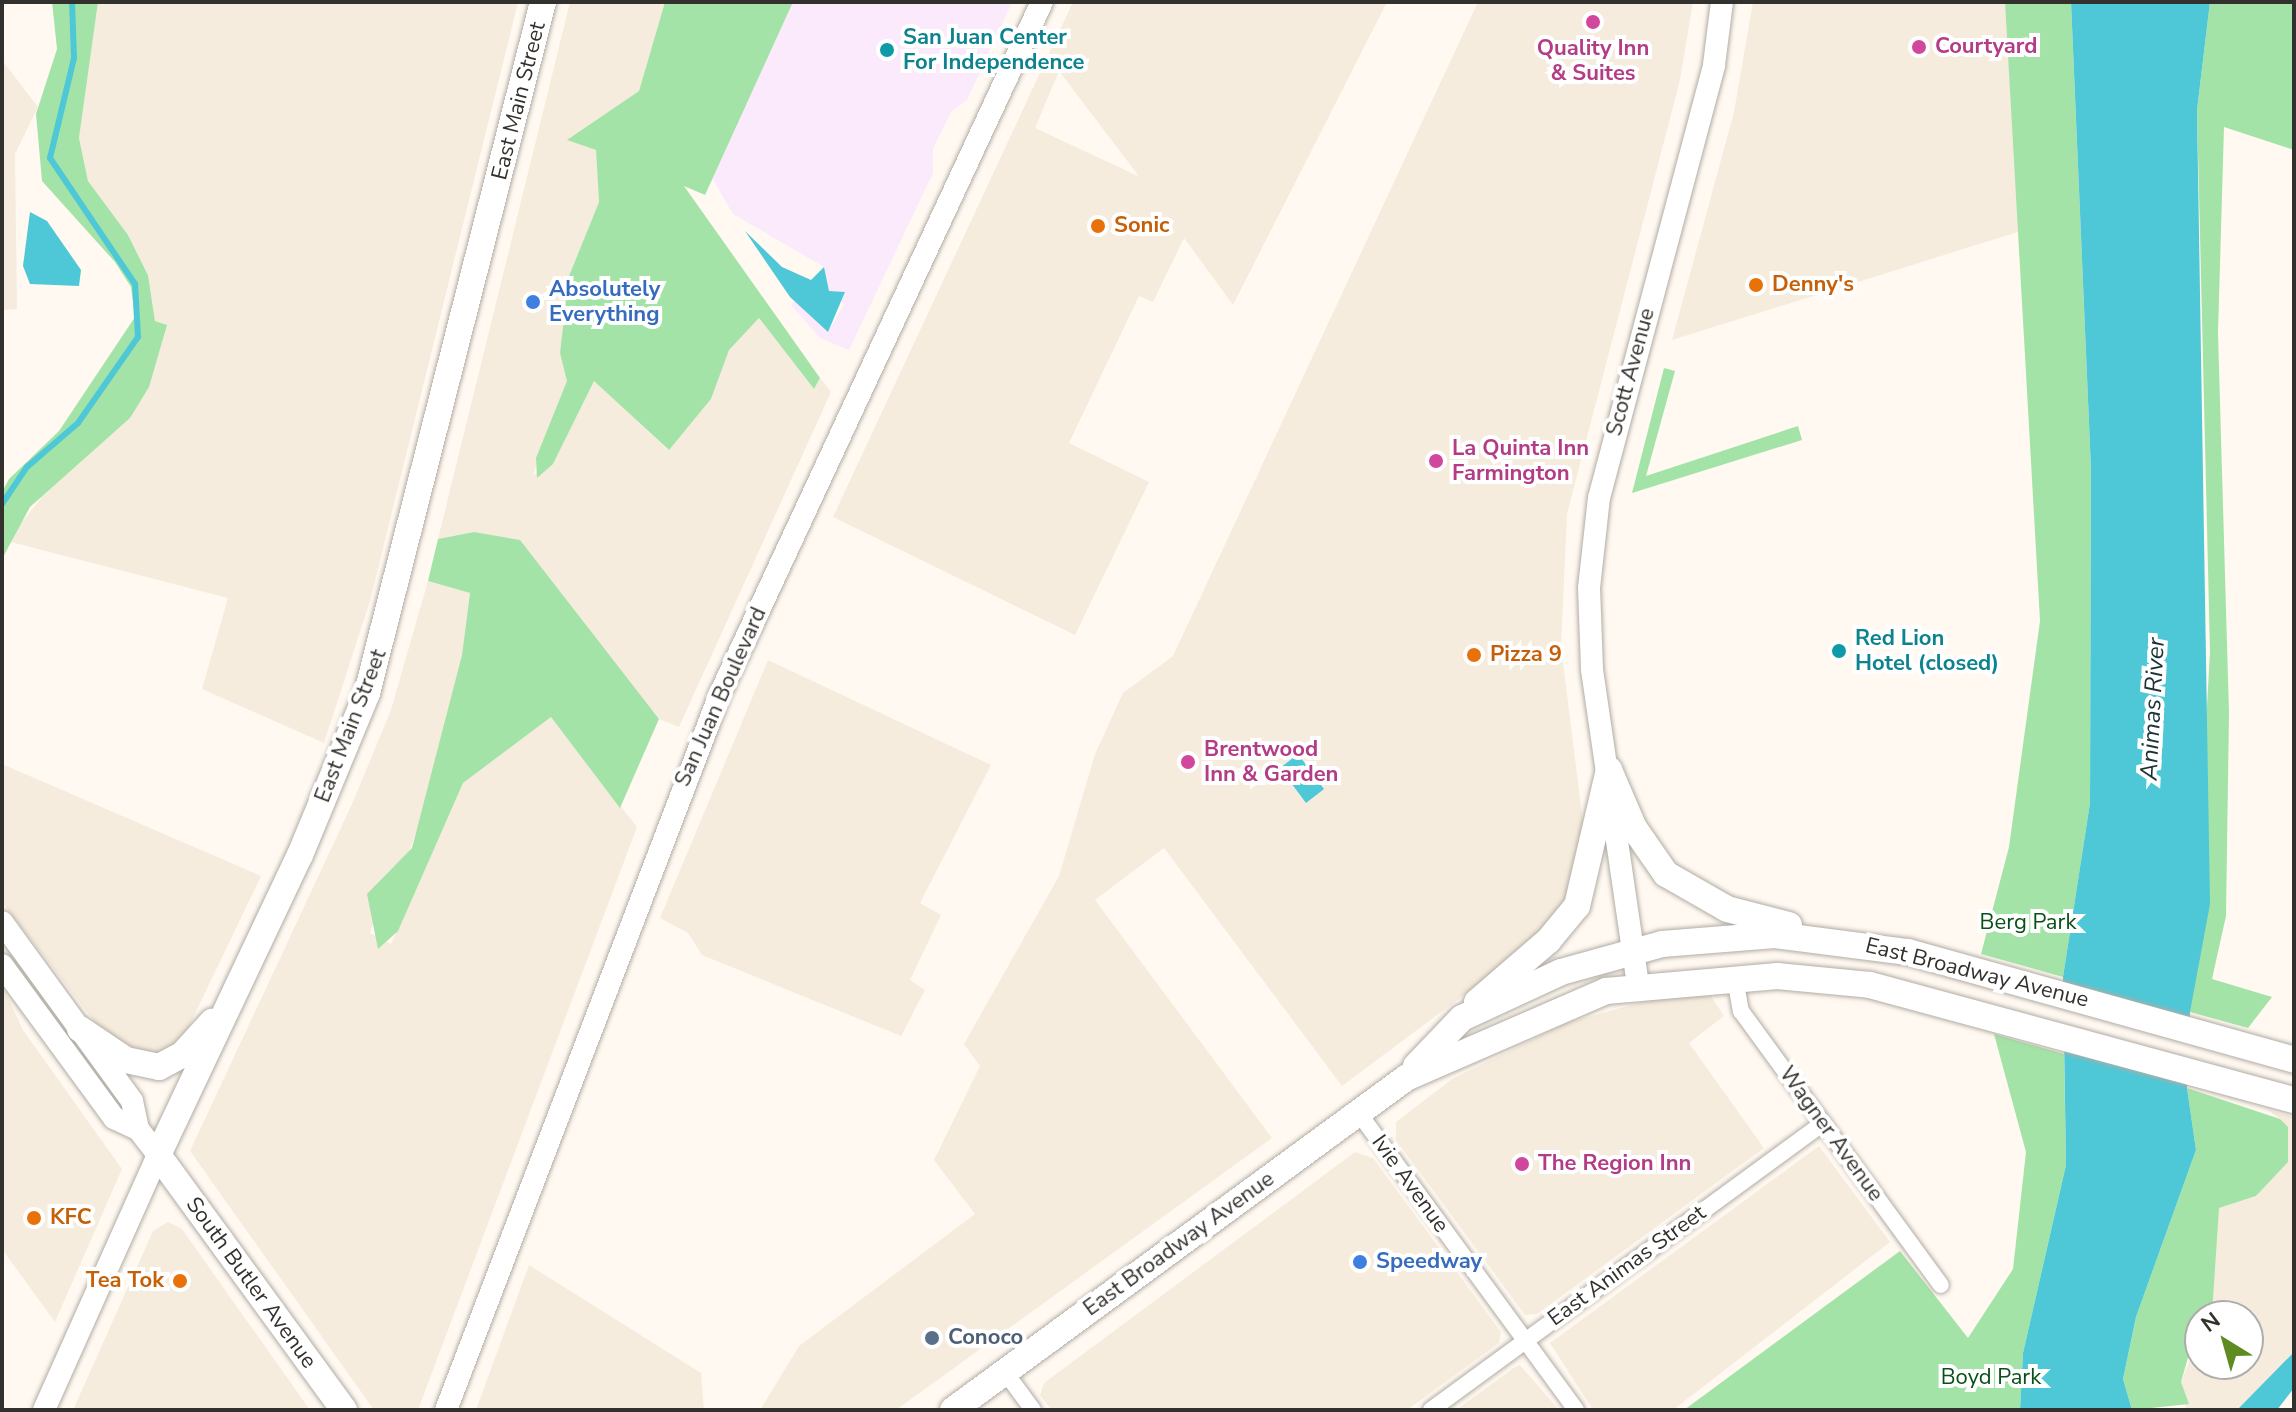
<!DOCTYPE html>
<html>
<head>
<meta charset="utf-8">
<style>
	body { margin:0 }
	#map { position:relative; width:2296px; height:1412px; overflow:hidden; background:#fff9f1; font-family:"Nunito Sans",sans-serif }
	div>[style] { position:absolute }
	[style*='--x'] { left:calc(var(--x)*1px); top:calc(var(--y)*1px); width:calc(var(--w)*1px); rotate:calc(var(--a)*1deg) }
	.built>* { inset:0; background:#f6ecdd }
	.medical>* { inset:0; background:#faeafc }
	.green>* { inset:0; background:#a4e3a7 }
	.water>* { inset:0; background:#4ec8d6 }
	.pier>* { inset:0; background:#fff9f1 }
	.stream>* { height:6px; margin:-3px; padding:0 3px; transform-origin:3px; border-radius:3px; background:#4ec8d6 }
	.roads { filter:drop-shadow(0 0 2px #b1aca4) drop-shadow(0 0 2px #b1aca4) }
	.street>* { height:16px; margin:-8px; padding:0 8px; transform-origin:8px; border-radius:8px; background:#fff }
	.secondary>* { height:22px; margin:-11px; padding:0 11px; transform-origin:11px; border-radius:11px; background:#fff }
	.primary>* { height:26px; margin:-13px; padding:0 13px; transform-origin:13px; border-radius:13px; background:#fff }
	.dots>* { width:22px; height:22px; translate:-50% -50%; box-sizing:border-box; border:4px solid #fff; border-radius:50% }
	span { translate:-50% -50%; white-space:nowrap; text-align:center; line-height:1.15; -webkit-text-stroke:8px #fff; paint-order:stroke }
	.culture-label { font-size:22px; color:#0d838f; font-weight:700 }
	.left { translate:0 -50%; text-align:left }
	.hotel-label { font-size:22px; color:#b23c85; font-weight:700 }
	.street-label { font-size:22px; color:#33312d }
	.food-label { font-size:22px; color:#c56008; font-weight:700 }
	.right { translate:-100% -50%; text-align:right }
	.shop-label { font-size:22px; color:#366cbe; font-weight:700 }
	.park-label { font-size:22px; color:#085017 }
	.service-label { font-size:22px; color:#4e5e75; font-weight:700 }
	.water-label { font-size:24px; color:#1b3133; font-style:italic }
	.frame { position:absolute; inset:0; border:4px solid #33312d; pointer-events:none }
	.north { position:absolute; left:2184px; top:1300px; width:80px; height:80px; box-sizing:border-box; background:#fff; border:2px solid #adadab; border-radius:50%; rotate:323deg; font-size:22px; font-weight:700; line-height:32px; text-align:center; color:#33312d }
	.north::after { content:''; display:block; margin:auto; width:28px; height:36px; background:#5e8c20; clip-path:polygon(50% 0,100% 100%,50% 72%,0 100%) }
</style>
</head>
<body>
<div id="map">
	<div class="built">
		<i style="clip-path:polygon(98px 2px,518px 2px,370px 601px,324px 743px,202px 689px,228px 598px,7px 541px,53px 483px,130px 418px,166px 325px,155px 321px,148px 274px,128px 235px,88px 181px,79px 138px)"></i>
		<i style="clip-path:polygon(570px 2px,665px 2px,639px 91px,568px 140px,596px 150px,599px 202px,569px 276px,561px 353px,567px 381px,533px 475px,553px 464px,594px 380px,668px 450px,711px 399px,728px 350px,759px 318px,814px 389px,820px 378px,831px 392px,679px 727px,659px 719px,503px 540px,474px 532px,438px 539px)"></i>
		<i style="clip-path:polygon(evenodd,1073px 2px,1387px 2px,1233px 305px,1184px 238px,1153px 302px,1139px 296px,1069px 443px,1149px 482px,1075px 635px,833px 517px,1073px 2px,1059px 71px,1138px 175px,1138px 176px,1035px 128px,1059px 71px)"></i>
		<i style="clip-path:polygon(1478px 2px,1693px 2px,1680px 80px,1567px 514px,1561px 647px,1585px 839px,1566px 905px,1527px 948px,1342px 1086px,1164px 848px,1095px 900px,1272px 1138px,896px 1410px,760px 1410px,799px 1346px,975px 1214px,934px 1160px,980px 1066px,964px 1044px,1059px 876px,1095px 754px,1123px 693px,1173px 656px)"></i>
		<i style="clip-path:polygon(1753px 2px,2005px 2px,2021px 231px,1672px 340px,1734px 112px)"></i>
		<i style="clip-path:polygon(2px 60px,38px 107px,15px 154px,17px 309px,2px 310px)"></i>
		<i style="clip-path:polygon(428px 581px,470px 593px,462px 655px,436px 775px,407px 858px,387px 873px,370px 933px,391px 944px,463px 783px,551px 717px,637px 827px,418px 1410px,374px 1410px,190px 1151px,352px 804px,391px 710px)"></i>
		<i style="clip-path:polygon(768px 660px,991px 765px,920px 903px,941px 915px,910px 980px,925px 990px,901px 1036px,702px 955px,688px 933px,660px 918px)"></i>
		<i style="clip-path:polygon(2px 764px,261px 876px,181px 1043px,150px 1058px,105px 1035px,2px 902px)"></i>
		<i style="clip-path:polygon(2px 985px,23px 1030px,122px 1169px,55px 1322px,2px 1249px)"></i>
		<i style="clip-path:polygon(1709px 993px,1724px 1016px,1689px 1043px,1764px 1148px,1537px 1314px,1525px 1315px,1396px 1140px,1396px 1122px,1452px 1079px,1566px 1023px,1657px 998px)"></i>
		<i style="clip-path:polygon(2268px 1110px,2294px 1117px,2294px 1352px,2237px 1410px,2186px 1410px,2181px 1382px,2200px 1334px,2200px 1364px,2248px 1364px,2248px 1316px,2211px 1316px,2214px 1224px,2219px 1208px,2257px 1196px,2280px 1119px)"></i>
		<i style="clip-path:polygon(1819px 1146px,1890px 1242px,1673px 1410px,1593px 1410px,1550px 1343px)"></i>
		<i style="clip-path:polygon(1355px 1152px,1373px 1158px,1501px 1332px,1499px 1343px,1407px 1410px,1051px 1410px,1040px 1395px,1044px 1383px)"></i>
		<i style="clip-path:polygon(168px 1222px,182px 1229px,310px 1410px,73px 1410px,153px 1231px)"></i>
		<i style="clip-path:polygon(529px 1265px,701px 1373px,704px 1410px,476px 1410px)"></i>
		<i style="clip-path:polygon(1520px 1365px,1559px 1410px,1456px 1410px,1515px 1367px)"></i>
	</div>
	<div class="medical">
		<i style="clip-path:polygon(793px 2px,1012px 2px,967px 100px,951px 112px,933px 149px,933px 173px,849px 350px,820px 338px,791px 305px,796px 297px,828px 332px,844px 304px,829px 292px,824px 267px,733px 214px,712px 178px)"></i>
	</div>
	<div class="green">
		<i style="clip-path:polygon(52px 2px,98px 2px,79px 138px,88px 181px,128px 235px,148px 275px,155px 321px,167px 325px,149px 387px,130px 418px,30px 507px,2px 559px,2px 492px,9px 479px,59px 431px,135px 317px,131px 287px,115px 262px,42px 181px,36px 114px,57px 49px)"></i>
		<i style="clip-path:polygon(665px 2px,793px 2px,705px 195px,684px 186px,820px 378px,814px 389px,759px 318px,729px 350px,711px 399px,669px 450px,594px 381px,553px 464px,537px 478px,536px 458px,567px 381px,560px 353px,569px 276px,599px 202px,596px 150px,567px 140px,639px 91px)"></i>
		<i style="clip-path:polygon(2005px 2px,2071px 2px,2091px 470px,2090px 803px,2063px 977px,1981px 954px,2009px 847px,2040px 621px)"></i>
		<i style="clip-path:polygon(2210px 2px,2294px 2px,2294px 150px,2224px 127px,2218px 333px,2229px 713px,2226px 916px,2212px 979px,2272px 997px,2248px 1028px,2190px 1012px,2210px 652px,2197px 110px)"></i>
		<i style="clip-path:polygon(1664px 368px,1675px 371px,1646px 476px,1798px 426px,1802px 440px,1632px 493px)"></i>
		<i style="clip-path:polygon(474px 532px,520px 540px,659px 719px,620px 808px,551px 717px,463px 783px,398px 931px,378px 949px,367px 894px,412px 848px,462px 655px,470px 593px,428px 581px,438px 539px)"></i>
		<i style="clip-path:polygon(1994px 1034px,2064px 1054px,2066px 1165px,2023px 1353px,2020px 1410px,1684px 1410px,1900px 1251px,1968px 1338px,2013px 1269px,2026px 1152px)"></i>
		<i style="clip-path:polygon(2187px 1088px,2280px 1119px,2288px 1127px,2288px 1162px,2256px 1196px,2219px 1208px,2212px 1314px,2200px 1316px,2181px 1382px,2189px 1404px,2132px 1410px,2123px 1379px,2136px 1317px,2196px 1150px)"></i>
	</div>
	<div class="water">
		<i style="clip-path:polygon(2071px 2px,2210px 2px,2197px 110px,2210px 904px,2190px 1012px,2187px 1088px,2196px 1150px,2136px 1317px,2123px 1379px,2132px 1410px,2020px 1410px,2023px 1353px,2066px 1165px,2063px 977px,2090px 803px,2091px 470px)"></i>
		<i style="clip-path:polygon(30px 212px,47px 221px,81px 270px,79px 286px,30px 284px,23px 266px)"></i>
		<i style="clip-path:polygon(745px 231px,782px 267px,811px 280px,824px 267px,829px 291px,845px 292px,828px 332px,790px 297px)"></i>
		<i style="clip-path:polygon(1298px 754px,1324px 789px,1306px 803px,1280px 768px)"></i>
		<i style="clip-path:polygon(2294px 1352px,2294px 1388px,2277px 1410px,2237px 1410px)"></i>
	</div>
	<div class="pier">
		<i style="clip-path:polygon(2059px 981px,2193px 1018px,2191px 1083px,2060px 1047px)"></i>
	</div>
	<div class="stream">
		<i style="--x:2;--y:504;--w:45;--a:-56"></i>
		<i style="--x:27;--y:467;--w:67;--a:-40.8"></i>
		<i style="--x:78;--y:423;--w:105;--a:-55.1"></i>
		<i style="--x:138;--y:337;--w:53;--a:-93.2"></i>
		<i style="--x:135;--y:284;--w:152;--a:-124"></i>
		<i style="--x:50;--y:158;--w:103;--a:-76.5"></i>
		<i style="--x:74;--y:58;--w:56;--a:-92"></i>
	</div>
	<div class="roads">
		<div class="street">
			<i style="--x:1735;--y:978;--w:34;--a:80"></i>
			<i style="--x:1741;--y:1011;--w:339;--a:53.9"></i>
			<i style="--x:1358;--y:1112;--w:369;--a:53.8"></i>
			<i style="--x:1005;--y:1372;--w:47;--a:53.6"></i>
			<i style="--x:1431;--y:1410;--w:486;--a:-36.2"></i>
		</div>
		<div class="secondary">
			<i style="--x:2;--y:922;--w:221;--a:54"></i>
			<i style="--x:132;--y:1101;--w:29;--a:78"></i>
			<i style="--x:138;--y:1129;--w:33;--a:52"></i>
			<i style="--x:158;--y:1155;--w:279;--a:114.1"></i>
			<i style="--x:2;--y:965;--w:190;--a:53.8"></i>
			<i style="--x:114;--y:1118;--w:26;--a:25"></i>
			<i style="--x:1638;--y:985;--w:319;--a:-98.3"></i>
			<i style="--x:1592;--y:669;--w:81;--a:-92.1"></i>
			<i style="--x:1589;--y:588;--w:91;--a:-83.7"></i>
			<i style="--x:1599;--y:498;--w:448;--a:-75.1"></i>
			<i style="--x:1714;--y:65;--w:64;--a:-82.8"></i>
			<i style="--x:446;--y:1410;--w:767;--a:-69.06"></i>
			<i style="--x:720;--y:694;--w:763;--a:-65.05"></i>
		</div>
		<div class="primary">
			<i style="--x:1609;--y:770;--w:63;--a:66.7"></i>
			<i style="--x:1634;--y:828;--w:56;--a:55.2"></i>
			<i style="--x:1666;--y:874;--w:70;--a:29.8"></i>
			<i style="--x:1727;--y:909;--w:64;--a:14.5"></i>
			<i style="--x:1477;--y:1002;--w:94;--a:-40.7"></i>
			<i style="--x:1548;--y:941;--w:45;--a:-50.4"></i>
			<i style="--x:1577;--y:906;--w:140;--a:-76.8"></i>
			<i style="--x:80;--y:1029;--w:55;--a:34"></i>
			<i style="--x:126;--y:1060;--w:34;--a:12"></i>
			<i style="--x:159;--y:1067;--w:26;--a:-28"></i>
			<i style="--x:182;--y:1055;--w:45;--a:-47.7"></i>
			<i style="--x:1416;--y:1066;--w:66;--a:-46.2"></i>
			<i style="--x:1462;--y:1018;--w:109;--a:-24.9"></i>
			<i style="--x:1561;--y:972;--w:105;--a:-15.5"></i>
			<i style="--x:1662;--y:944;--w:113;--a:-4.6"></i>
			<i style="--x:1775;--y:935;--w:134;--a:7.3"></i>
			<i style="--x:1908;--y:952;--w:401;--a:15.6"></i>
			<i style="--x:344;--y:1410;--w:316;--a:-126.1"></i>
			<i style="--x:158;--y:1155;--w:332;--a:-64.7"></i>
			<i style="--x:300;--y:855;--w:175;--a:-67.5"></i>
			<i style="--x:367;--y:693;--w:713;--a:-75.71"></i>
			<i style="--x:953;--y:1410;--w:562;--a:-36.24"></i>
			<i style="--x:1406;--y:1078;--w:218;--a:-23.5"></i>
			<i style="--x:1606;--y:991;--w:172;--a:-5"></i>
			<i style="--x:1777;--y:976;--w:93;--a:5.5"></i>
			<i style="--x:1870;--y:985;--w:439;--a:15.2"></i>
		</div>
	</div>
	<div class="dots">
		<i style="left:1593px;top:22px;background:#d1479c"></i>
		<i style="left:1919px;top:47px;background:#d1479c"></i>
		<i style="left:887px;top:50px;background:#0f9aa8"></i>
		<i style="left:1098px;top:226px;background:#e8710a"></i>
		<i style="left:1756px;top:285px;background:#e8710a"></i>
		<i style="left:533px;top:302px;background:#3f7fe0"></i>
		<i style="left:1436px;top:461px;background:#d1479c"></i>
		<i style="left:1839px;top:651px;background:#0f9aa8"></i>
		<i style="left:1474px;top:655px;background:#e8710a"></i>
		<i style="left:1188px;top:762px;background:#d1479c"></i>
		<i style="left:1522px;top:1164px;background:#d1479c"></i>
		<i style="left:34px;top:1218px;background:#e8710a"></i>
		<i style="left:1360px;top:1262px;background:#3f7fe0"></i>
		<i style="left:180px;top:1281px;background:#e8710a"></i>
		<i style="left:932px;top:1338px;background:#5c6f8a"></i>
	</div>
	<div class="culture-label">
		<span class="left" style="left:903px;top:50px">San Juan Center<br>For Independence</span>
		<span class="left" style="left:1855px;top:651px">Red Lion<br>Hotel (closed)</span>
	</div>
	<div class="hotel-label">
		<span class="left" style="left:1935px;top:47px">Courtyard</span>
		<span style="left:1593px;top:61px">Quality Inn<br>&amp; Suites</span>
		<span class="left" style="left:1452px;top:461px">La Quinta Inn<br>Farmington</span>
		<span class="left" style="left:1204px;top:762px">Brentwood<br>Inn &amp; Garden</span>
		<span class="left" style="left:1538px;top:1164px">The Region Inn</span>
	</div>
	<div class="street-label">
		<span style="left:519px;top:101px;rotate:-76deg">East Main Street</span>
		<span style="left:1631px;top:372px;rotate:-75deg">Scott Avenue</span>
		<span style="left:721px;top:697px;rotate:-66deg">San Juan Boulevard</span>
		<span style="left:351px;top:726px;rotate:-69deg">East Main Street</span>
		<span style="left:1977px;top:973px;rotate:14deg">East Broadway Avenue</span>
		<span style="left:1831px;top:1134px;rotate:54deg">Wagner Avenue</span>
		<span style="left:1410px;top:1184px;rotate:54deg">Ivie Avenue</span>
		<span style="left:1179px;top:1244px;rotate:-36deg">East Broadway Avenue</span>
		<span style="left:1627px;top:1266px;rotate:-36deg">East Animas Street</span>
		<span style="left:251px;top:1283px;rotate:54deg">South Butler Avenue</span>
	</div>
	<div class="food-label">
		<span class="left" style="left:1114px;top:226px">Sonic</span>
		<span class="left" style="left:1772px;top:285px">Denny's</span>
		<span class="left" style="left:1490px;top:655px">Pizza 9</span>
		<span class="left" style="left:50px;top:1218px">KFC</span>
		<span class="right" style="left:164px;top:1281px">Tea Tok</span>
	</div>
	<div class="shop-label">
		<span class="left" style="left:549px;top:302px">Absolutely<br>Everything</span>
		<span class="left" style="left:1376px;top:1262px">Speedway</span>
	</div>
	<div class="park-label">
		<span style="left:2028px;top:923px">Berg Park</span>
		<span style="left:1991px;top:1378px">Boyd Park</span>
	</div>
	<div class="service-label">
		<span class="left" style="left:948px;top:1338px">Conoco</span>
	</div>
	<div class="water-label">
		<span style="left:2153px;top:709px;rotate:-87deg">Animas River</span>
	</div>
	<div class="frame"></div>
	<div class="north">N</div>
</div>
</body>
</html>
